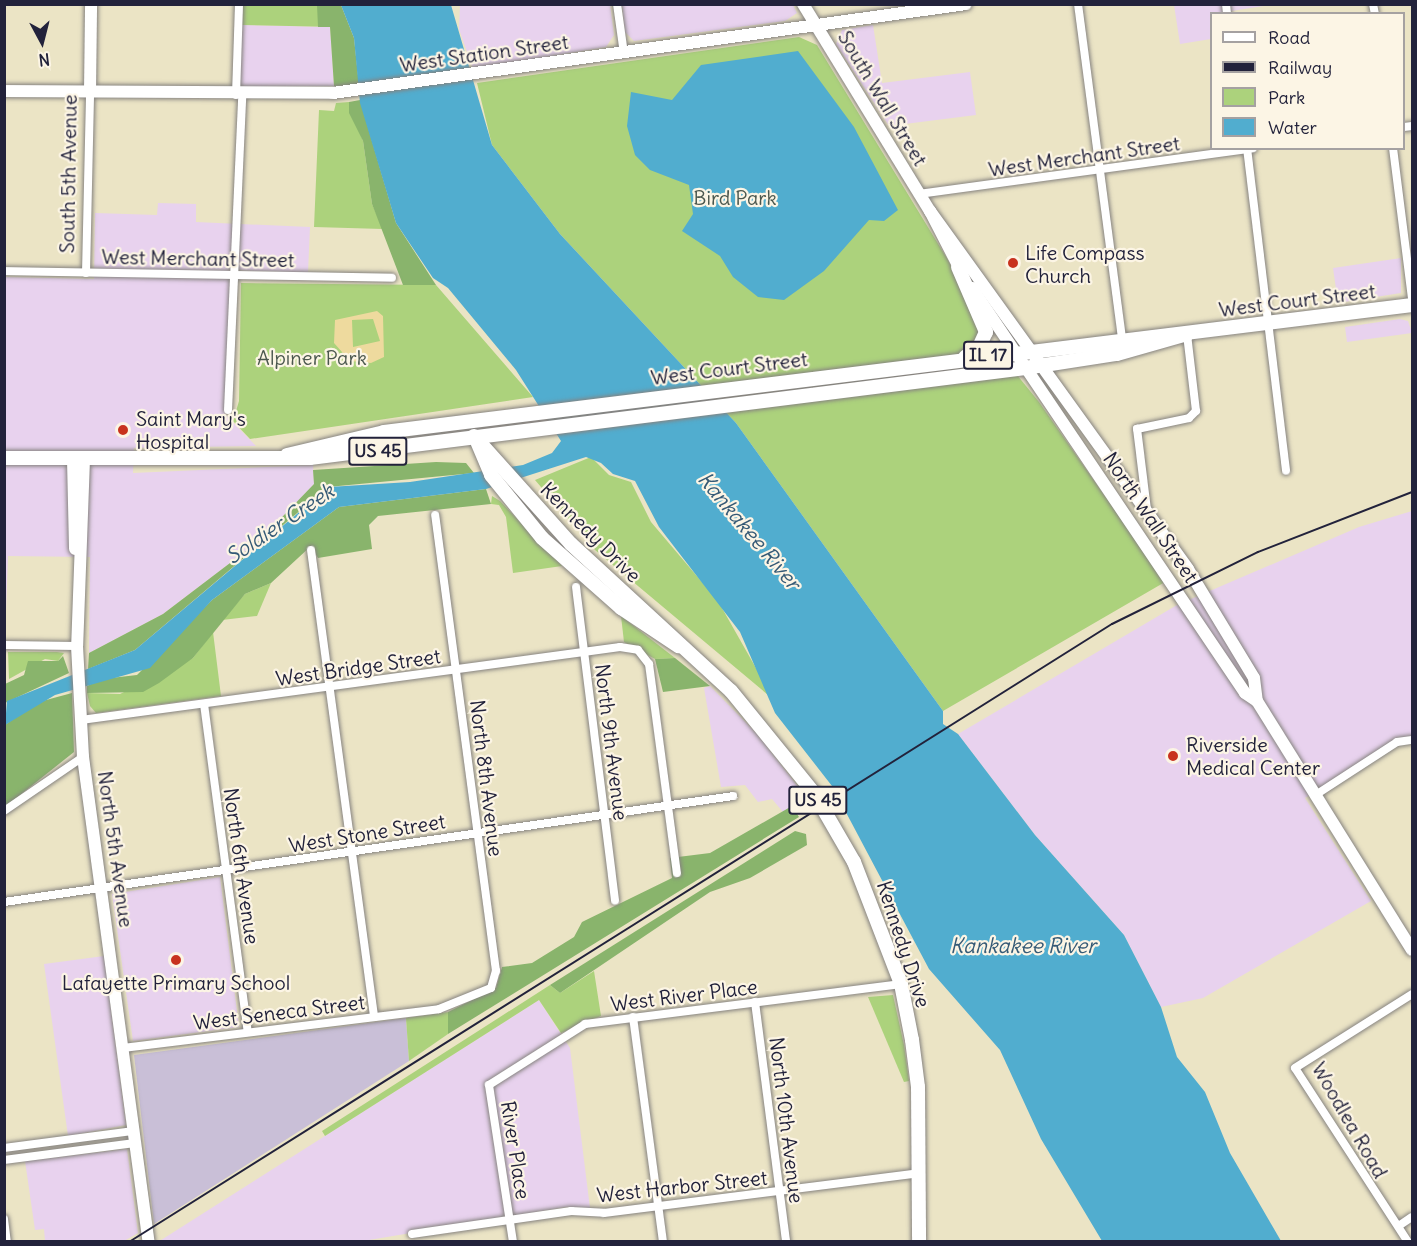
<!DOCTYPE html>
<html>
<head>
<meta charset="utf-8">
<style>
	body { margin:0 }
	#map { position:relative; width:1417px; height:1246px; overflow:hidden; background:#ebe4c5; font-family:Delius,sans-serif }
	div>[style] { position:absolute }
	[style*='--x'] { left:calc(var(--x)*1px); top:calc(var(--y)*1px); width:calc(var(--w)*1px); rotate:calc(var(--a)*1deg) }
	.built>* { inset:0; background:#e8d2ee }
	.industrial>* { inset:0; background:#c9bfd7 }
	.green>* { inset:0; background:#acd27c }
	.forest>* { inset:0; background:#89b46c }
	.sand>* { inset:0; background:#eeda9e }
	.water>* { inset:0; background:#51adcf }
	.roads { filter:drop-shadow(0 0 2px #868380) drop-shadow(0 0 2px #868380) }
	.street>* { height:8px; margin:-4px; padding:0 4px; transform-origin:4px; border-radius:4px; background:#fff }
	.secondary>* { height:12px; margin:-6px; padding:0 6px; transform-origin:6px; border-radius:6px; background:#fff }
	.primary>* { height:14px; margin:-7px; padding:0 7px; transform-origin:7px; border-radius:7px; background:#fff }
	.rail>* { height:2px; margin:-1px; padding:0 1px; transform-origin:1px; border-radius:1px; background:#22223b }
	.dots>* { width:16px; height:16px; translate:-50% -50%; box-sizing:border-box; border:3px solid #fcf5e5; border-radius:50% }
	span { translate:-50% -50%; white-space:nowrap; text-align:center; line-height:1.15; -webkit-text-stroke:4.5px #fcf5e5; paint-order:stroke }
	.shield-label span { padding:2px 4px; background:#fcf5e5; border:2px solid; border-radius:4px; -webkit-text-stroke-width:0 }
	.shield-label { font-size:18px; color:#22223b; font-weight:700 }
	.street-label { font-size:20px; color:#22223b }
	.park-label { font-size:20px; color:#4b574e }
	.poi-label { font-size:20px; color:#22223b }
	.left { translate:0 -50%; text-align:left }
	.water-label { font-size:21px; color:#355a76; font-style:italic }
	.frame { position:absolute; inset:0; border:6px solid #22223b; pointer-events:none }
	.legend { position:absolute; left:1210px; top:12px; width:195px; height:138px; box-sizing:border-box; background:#fcf5e5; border:2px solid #a5a1a1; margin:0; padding:8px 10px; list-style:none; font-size:18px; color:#22223b }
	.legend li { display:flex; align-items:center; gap:12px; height:30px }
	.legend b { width:30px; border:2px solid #a5a1a1 }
	.north { position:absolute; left:12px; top:12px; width:60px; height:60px; -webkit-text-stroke:4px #fcf5e5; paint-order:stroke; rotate:173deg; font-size:16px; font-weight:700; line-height:24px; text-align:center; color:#22223b }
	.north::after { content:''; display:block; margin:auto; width:21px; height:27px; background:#22223b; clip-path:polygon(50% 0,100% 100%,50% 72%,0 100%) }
</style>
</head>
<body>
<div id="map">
	<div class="built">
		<i style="clip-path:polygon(610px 4px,614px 35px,606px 47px,473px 69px,459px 29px,460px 5px)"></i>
		<i style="clip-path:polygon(622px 5px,793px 5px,797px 13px,785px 21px,634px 41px,625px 32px)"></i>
		<i style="clip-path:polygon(1174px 5px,1270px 5px,1212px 14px,1211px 39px,1180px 44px)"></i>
		<i style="clip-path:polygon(242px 25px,330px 27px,334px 86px,239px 87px)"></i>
		<i style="clip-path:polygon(873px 25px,882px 83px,970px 72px,976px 115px,889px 126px,836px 44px,842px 30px)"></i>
		<i style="clip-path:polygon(158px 203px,196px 204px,196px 222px,310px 227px,308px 273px,231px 270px,225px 414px,256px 446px,134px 448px,133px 473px,313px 465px,314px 484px,259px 541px,163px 614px,89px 653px,90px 557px,8px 556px,5px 639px,5px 277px,94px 279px,95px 213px,157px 215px)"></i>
		<i style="clip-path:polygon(1401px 258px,1401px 293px,1338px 303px,1333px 268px)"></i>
		<i style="clip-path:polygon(1400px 319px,1408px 321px,1412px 333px,1347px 342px,1345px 327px)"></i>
		<i style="clip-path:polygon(1412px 511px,1412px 738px,1397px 740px,1305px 798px,1371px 901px,1203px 998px,1161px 1007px,1124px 935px,1035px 835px,958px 734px,1177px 605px,1359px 527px)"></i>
		<i style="clip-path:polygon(710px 686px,757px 734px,806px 797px,783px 812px,772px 799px,758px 802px,745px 785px,721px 787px,704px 688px)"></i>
		<i style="clip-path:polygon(220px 877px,239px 1027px,133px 1041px,112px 894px)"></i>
		<i style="clip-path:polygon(104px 956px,126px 1125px,68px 1136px,44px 964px)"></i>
		<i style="clip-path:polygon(539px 1000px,570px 1048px,590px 1208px,566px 1207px,363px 1241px,158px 1242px)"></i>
		<i style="clip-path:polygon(127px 1149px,138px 1233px,124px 1241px,45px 1241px,44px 1229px,35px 1230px,25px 1161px)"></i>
	</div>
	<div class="industrial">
		<i style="clip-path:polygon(406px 1018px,409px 1061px,154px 1224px,134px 1055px)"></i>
	</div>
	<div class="green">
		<i style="clip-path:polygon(334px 4px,337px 27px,242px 25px,243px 5px)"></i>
		<i style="clip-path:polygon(799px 37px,817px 45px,948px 260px,982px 332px,1039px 402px,1165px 582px,943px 711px,736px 423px,560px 234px,492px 145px,477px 83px)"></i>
		<i style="clip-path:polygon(349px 102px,363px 141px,372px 204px,383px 229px,314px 227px,319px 110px,334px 111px,336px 103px)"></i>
		<i style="clip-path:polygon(241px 283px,436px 285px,533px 397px,250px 439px,233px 421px,239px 401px)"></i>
		<i style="clip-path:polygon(591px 457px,609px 475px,631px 482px,651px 522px,718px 601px,774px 700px,595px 550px,535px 480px)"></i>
		<i style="clip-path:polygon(492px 496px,500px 501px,562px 566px,513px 573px,506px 517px,499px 505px,491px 504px)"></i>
		<i style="clip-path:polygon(271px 583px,257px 616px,222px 620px,245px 594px)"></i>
		<i style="clip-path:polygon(621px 616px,675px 658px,655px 659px,624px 642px)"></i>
		<i style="clip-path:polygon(213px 632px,221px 696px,96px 713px,90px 706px,87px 693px,120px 694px,193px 658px)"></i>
		<i style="clip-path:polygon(8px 652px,57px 652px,64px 653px,58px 661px,45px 659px,9px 679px)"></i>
		<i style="clip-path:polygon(594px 971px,601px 1016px,561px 1033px,539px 1000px,325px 1136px,322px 1131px,550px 985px,560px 993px)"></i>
		<i style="clip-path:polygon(893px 995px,904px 1045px,909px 1081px,904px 1082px,868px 997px)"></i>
		<i style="clip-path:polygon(448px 1012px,448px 1034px,409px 1061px,406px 1018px)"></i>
	</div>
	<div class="forest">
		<i style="clip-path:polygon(317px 5px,341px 5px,354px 38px,359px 85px,334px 86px,330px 27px,318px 27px)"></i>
		<i style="clip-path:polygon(360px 100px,396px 223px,436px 285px,403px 285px,372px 204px,363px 141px,349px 113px,349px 102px)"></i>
		<i style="clip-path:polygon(436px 462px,466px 463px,474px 473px,328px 487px,135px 650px,88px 669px,89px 653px,163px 614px,259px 541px,314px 484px,313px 470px)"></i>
		<i style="clip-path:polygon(486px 489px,491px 504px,378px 516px,369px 525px,372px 549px,318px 558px,311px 546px,271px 583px,245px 594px,193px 658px,159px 683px,143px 692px,87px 693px,87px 686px,102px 679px,137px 675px,212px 600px,339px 507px)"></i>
		<i style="clip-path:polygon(63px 656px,69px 673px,5px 703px,5px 684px,24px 675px,28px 661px,58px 661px)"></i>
		<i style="clip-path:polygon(675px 658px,710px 686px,663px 692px,655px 659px)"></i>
		<i style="clip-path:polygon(72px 693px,74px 752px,5px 807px,5px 725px,35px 703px)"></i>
		<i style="clip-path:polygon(792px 806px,799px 817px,448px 1034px,448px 1012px,496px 988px,502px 967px,532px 963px,574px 937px,582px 922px,672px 878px,670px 858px,710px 853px)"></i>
		<i style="clip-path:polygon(795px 831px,806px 834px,807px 845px,750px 878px,710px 892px,560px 993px,550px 985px)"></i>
	</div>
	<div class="sand">
		<i style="clip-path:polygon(evenodd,377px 311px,383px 316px,384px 357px,371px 363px,350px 361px,334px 343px,335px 320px,377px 311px,373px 319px,380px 341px,353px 347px,352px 320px,373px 319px)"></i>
	</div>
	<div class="water">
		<i style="clip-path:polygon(341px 5px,451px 5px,492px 145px,560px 234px,736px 423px,943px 711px,943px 724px,958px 734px,1035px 835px,1124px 935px,1161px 1007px,1177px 1057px,1205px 1092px,1230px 1153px,1281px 1241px,1102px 1241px,1041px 1139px,1000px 1050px,929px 969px,832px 786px,775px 713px,740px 632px,659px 527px,635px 481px,613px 474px,601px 463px,586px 457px,486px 489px,339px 507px,212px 600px,150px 668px,55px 695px,5px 725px,7px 701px,135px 650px,329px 487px,410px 482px,523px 465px,552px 453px,561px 441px,516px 370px,448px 288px,433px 278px,396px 223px,360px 103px,354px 38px)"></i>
		<i style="clip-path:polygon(798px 51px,854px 127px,898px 210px,884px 221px,869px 220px,824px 271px,784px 300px,758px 297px,733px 277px,720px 256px,682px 231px,693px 214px,689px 185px,650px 170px,635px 155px,627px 126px,631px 92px,672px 100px,701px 65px)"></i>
	</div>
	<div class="roads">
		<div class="street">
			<i style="--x:617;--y:4;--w:50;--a:82"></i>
			<i style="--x:1078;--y:4;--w:336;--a:82.5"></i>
			<i style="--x:1226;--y:4;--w:10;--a:84"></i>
			<i style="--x:1373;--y:4;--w:10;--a:79"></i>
			<i style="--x:236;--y:95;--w:91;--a:-88.1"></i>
			<i style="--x:1404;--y:127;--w:8;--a:-7"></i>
			<i style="--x:1247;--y:148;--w:325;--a:83.1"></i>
			<i style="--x:1393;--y:148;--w:152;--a:82.8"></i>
			<i style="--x:919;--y:194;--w:337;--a:-7.8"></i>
			<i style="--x:4;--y:271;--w:388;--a:1"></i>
			<i style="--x:86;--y:273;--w:181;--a:-88.7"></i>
			<i style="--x:228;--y:410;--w:314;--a:-87.4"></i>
			<i style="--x:1147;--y:510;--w:82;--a:-97"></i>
			<i style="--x:1137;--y:429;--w:53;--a:-11.9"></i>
			<i style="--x:1189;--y:418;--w:10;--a:-45"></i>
			<i style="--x:1196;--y:411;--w:78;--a:-96.7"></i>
			<i style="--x:311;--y:550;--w:471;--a:82.3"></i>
			<i style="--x:576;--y:587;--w:316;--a:82.9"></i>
			<i style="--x:4;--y:645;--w:73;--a:0.8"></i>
			<i style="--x:204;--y:704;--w:331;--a:82.4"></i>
			<i style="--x:81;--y:720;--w:544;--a:-7.71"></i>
			<i style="--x:620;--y:647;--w:18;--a:9"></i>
			<i style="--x:638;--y:650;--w:18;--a:52"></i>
			<i style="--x:649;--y:664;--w:211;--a:82.4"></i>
			<i style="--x:1317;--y:794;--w:95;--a:-33"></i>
			<i style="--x:1397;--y:742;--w:15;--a:-8"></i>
			<i style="--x:4;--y:811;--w:96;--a:-34.4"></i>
			<i style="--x:4;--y:902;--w:737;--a:-8.27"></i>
			<i style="--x:755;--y:1002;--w:242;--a:82.6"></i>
			<i style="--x:633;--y:1017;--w:227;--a:82.4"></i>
			<i style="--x:123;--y:1048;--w:318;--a:-7"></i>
			<i style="--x:439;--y:1009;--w:56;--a:-22"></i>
			<i style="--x:491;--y:988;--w:18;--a:-74"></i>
			<i style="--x:496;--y:971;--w:460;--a:-97.6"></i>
			<i style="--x:4;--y:1148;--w:131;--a:-7.5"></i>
			<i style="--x:4;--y:1160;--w:132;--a:-7.4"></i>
			<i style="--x:4;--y:1219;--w:23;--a:83"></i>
			<i style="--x:1400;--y:1225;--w:14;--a:-34"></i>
			<i style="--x:412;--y:1234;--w:161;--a:-8.2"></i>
			<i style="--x:571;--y:1211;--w:33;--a:3"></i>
			<i style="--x:604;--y:1213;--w:319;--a:-7.2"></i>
			<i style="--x:513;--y:1242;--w:159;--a:-98.7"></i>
			<i style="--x:489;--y:1085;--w:114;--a:-32.4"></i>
			<i style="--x:585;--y:1024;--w:319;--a:-7.2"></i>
			<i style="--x:1408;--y:1242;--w:207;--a:-123"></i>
			<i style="--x:1295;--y:1068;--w:138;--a:-32.3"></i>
		</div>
		<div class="secondary">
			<i style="--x:803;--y:4;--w:243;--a:58.5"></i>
			<i style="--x:930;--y:211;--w:441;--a:54.2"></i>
			<i style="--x:1188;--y:569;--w:127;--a:58.8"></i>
			<i style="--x:1254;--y:678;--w:23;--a:83"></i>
			<i style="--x:4;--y:91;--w:329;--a:0.3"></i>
			<i style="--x:333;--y:93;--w:639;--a:-8"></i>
			<i style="--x:90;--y:92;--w:88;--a:-89.3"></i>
			<i style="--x:930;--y:211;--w:70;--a:62.7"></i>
			<i style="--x:972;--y:288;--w:488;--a:56"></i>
			<i style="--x:1245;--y:693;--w:14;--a:34"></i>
			<i style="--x:1257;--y:701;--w:293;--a:58.1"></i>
			<i style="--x:73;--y:459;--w:90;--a:88.7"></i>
			<i style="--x:84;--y:459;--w:187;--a:92.1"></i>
			<i style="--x:77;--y:646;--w:111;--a:86.9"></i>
			<i style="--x:83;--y:757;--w:489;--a:82.3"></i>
		</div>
		<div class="primary">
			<i style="--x:958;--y:267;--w:71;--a:66.7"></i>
			<i style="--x:986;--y:332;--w:17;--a:115"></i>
			<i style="--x:979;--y:347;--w:17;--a:144"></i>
			<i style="--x:474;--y:436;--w:145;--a:48.1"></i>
			<i style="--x:571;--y:544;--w:217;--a:42.6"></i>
			<i style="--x:731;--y:691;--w:132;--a:50.9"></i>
			<i style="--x:814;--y:793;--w:80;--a:59.9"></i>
			<i style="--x:854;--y:862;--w:131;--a:68.9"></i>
			<i style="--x:901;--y:984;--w:57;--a:78.9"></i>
			<i style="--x:912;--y:1040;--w:47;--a:82.7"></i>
			<i style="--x:918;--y:1087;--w:155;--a:89.6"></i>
			<i style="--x:476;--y:439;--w:39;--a:67"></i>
			<i style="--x:491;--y:475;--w:81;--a:51"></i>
			<i style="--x:542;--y:538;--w:106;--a:41.5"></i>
			<i style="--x:621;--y:608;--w:69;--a:33.7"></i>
			<i style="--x:287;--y:455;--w:100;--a:-13.3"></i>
			<i style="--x:384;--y:432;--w:1036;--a:-7.04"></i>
			<i style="--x:4;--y:458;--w:306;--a:0"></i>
			<i style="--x:310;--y:458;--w:721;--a:-7.17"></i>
			<i style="--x:1025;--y:368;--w:93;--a:-8.7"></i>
			<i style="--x:1117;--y:354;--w:73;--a:-15.9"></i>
		</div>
	</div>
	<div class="rail">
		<i style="--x:129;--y:1242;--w:1161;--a:-32.16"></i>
		<i style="--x:1112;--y:624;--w:163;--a:-26.3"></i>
		<i style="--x:1258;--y:552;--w:165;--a:-21.3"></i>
	</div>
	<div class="dots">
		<i style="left:1013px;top:263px;background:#c8321e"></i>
		<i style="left:123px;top:430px;background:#c8321e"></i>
		<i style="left:1173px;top:756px;background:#c8321e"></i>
		<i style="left:176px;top:960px;background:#c8321e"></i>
	</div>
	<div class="shield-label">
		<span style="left:988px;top:355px">IL 17</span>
		<span style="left:378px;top:451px">US 45</span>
		<span style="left:818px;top:800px">US 45</span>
	</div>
	<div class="street-label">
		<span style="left:484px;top:53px;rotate:-8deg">West Station Street</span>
		<span style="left:883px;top:98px;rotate:59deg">South Wall Street</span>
		<span style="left:1084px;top:156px;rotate:-8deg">West Merchant Street</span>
		<span style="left:68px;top:174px;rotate:-89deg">South 5th Avenue</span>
		<span style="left:198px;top:258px;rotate:1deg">West Merchant Street</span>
		<span style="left:1297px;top:300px;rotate:-7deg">West Court Street</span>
		<span style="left:729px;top:368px;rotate:-7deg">West Court Street</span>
		<span style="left:1151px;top:517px;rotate:56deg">North Wall Street</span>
		<span style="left:591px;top:532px;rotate:45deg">Kennedy Drive</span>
		<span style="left:358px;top:667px;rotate:-8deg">West Bridge Street</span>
		<span style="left:612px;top:742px;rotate:83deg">North 9th Avenue</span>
		<span style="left:487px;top:778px;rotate:83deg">North 8th Avenue</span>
		<span style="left:367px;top:833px;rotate:-9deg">West Stone Street</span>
		<span style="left:116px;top:849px;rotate:82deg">North 5th Avenue</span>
		<span style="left:242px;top:866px;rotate:82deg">North 6th Avenue</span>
		<span style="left:904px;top:944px;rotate:72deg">Kennedy Drive</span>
		<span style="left:684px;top:995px;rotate:-7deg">West River Place</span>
		<span style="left:279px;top:1012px;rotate:-7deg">West Seneca Street</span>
		<span style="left:787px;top:1120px;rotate:83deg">North 10th Avenue</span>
		<span style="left:1350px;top:1120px;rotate:60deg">Woodlea Road</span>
		<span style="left:516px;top:1150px;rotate:81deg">River Place</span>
		<span style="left:682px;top:1186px;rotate:-6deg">West Harbor Street</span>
	</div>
	<div class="park-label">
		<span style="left:735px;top:197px">Bird Park</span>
		<span style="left:312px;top:357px">Alpiner Park</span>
	</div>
	<div class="poi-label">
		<span class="left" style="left:1025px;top:264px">Life Compass<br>Church</span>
		<span class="left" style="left:136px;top:430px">Saint Mary's<br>Hospital</span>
		<span class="left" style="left:1186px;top:756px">Riverside<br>Medical Center</span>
		<span style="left:176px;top:982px">Lafayette Primary School</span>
	</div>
	<div class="water-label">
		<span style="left:280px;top:524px;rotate:-34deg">Soldier Creek</span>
		<span style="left:749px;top:531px;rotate:50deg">Kankakee River</span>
		<span style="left:1023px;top:946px">Kankakee River</span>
	</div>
	<div class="frame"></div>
	<ul class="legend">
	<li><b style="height:8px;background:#fff"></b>Road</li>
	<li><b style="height:8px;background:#22223b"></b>Railway</li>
	<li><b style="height:16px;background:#acd27c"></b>Park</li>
	<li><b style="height:16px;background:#51adcf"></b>Water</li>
	</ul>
	<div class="north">N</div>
</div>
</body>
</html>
